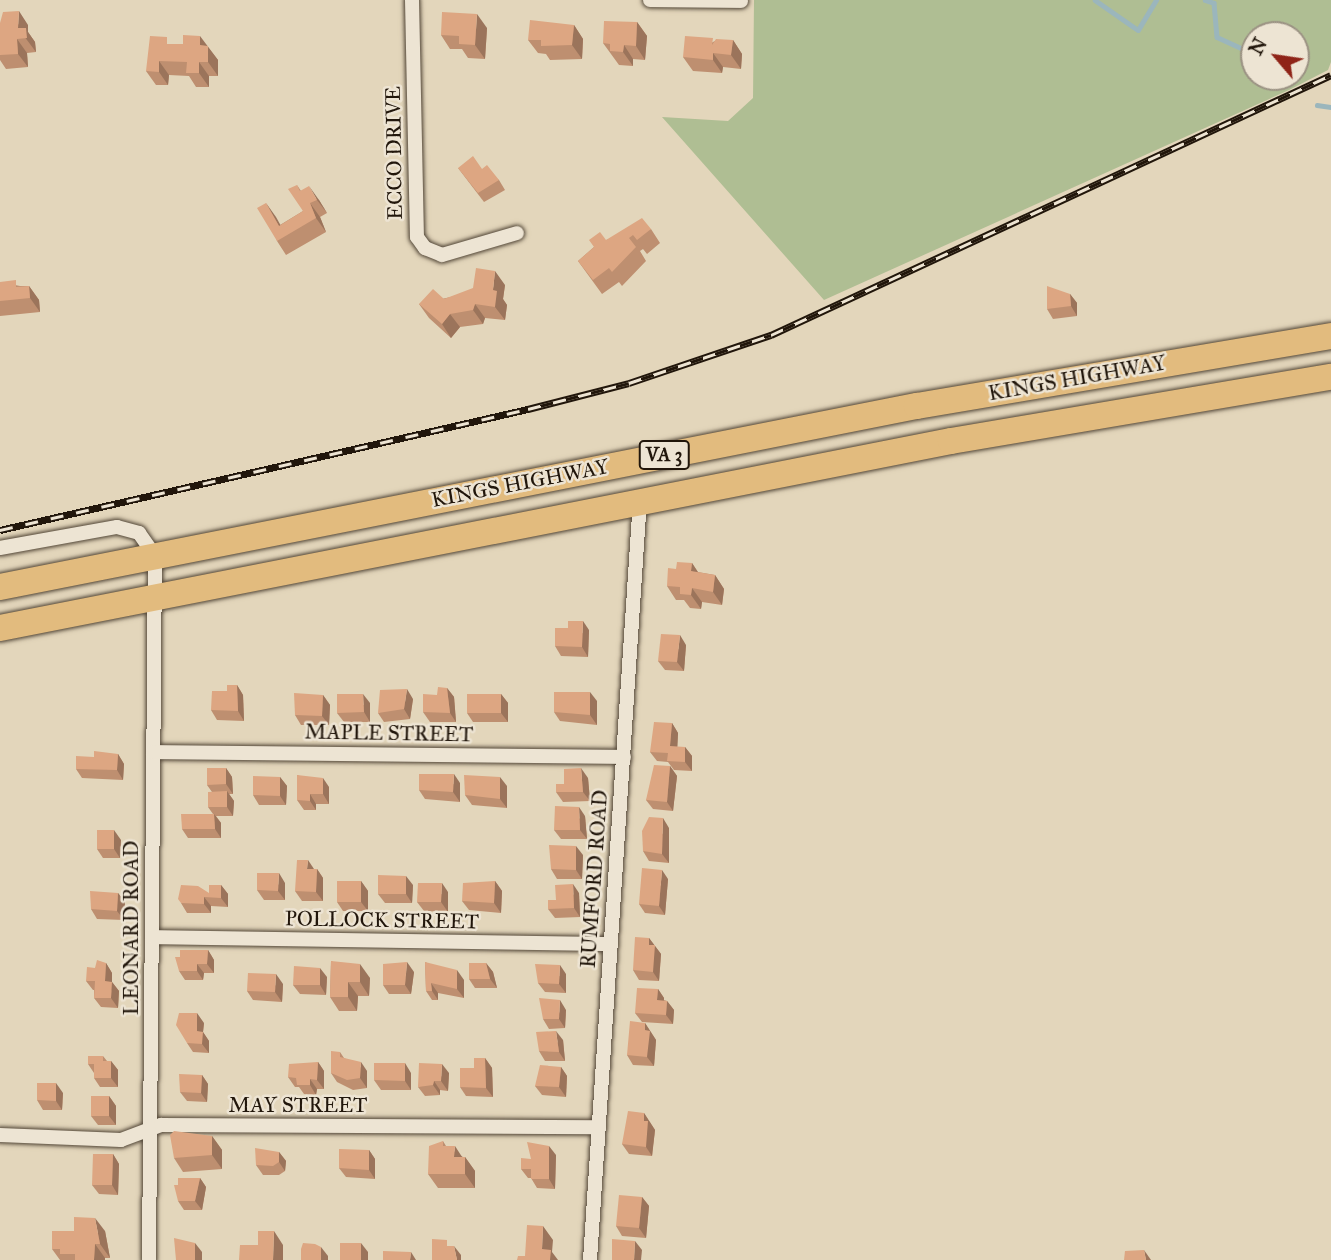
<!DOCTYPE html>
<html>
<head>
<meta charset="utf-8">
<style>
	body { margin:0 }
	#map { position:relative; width:1331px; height:1260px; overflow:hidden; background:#e3d6bb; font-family:"IM FELL Great Primer",serif }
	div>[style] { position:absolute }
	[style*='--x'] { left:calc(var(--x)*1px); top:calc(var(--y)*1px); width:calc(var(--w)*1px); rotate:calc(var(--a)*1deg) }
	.green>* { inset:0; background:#afbe93 }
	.stream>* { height:4.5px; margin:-2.25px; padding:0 2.25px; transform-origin:2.25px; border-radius:2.25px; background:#9bb6bc }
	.roads { filter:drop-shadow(0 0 2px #524637) drop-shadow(0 0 2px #524637) }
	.street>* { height:14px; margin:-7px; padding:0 7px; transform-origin:7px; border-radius:7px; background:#ede4d3 }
	.highway>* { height:26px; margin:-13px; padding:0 13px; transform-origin:13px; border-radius:13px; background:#e2bb7e }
	.rail>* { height:7px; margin-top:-3.5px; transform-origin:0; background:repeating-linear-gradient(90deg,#ede4d3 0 13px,#21160b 0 26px); box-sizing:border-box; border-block:2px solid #21160b }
	.wall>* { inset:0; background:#be8f70 }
	.shaded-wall>* { inset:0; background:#9b745b }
	.building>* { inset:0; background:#dda682 }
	span { translate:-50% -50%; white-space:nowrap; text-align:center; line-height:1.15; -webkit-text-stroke:5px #ede4d3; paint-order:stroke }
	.shield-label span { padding:2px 5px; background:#ede4d3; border:2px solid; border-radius:5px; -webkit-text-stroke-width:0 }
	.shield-label { font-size:19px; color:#21160b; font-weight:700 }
	.street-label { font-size:21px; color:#21160b }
	.north { position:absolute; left:1240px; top:21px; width:70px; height:70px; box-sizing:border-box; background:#ede4d3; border:2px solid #9b9283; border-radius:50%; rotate:299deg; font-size:19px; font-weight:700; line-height:28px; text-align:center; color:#21160b }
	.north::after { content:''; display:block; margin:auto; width:24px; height:32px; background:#8f2418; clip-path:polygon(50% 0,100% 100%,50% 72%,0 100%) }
</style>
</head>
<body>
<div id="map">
	<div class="green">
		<i style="clip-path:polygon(evenodd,754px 0,1331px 0,1331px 62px,1328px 70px,1289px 90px,824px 300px,662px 117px,728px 121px,753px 98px,754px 0,1254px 35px,1296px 35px,1296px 77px,1254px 77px,1254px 35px)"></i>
	</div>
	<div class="stream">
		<i style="--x:1095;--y:0;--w:52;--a:34.9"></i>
		<i style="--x:1138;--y:30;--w:35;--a:-59"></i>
		<i style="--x:1205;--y:0;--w:9;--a:18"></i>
		<i style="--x:1214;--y:3;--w:34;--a:85"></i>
		<i style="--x:1217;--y:37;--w:41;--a:24.7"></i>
		<i style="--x:1317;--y:105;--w:14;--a:8"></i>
	</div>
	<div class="roads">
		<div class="street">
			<i style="--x:412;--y:0;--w:237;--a:88.8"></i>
			<i style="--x:417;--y:237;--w:14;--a:54"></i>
			<i style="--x:425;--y:248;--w:18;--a:22"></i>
			<i style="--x:442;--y:255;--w:78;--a:-16.3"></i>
			<i style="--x:650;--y:0;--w:91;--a:0.6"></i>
			<i style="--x:0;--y:548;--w:119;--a:-10.2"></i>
			<i style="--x:117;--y:527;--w:23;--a:15"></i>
			<i style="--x:139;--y:533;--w:28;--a:55"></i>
			<i style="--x:155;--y:556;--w:704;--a:90.49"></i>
			<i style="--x:153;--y:752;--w:471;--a:0.6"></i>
			<i style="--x:152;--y:937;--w:459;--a:0.9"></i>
			<i style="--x:0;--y:1135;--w:121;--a:2.4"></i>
			<i style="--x:121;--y:1140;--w:43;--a:-20.6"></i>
			<i style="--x:161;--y:1125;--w:438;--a:0.3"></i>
			<i style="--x:590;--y:1260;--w:762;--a:-86.24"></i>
		</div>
		<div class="highway">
			<i style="--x:0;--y:587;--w:935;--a:-11.17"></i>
			<i style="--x:917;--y:406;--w:420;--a:-9.6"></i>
			<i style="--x:0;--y:628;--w:969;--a:-11.12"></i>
			<i style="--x:951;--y:441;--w:385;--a:-9.6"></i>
		</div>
	</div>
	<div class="rail">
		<i style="--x:0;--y:530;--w:542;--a:-12.91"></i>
		<i style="--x:528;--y:409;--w:104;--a:-14.4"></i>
		<i style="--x:629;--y:383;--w:150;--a:-18.7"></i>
		<i style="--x:771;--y:335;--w:617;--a:-24.9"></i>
	</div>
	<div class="wall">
		<i style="clip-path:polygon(637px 22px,647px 36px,645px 60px,633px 59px,633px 66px,619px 65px,603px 43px)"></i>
		<i style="clip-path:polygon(0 23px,28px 25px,28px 32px,35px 42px,36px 52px,27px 53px,28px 67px,6px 69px,0 60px)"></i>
		<i style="clip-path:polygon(574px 25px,583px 39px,582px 59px,550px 60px,546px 54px,538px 53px,528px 40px)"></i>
		<i style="clip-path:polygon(487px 28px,485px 59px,468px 58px,462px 49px,450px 49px,441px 35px)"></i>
		<i style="clip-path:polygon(733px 40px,742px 54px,741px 69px,723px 67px,722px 73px,693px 71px,683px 57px,715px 41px)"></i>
		<i style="clip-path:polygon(172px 44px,207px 46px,218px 60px,218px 76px,209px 76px,209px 87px,196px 87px,189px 76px,169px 75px,168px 85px,156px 85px,146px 71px)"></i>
		<i style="clip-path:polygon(458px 168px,482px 169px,499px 180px,505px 190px,484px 202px)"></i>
		<i style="clip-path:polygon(297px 185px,301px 191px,319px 200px,327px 213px,320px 217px,326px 232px,286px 255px,277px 241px,266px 203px,280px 225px,303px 211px)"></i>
		<i style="clip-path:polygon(651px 229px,660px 243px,647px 254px,643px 249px,640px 251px,646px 261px,622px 286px,619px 282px,602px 294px,578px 261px,594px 247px,606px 240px)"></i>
		<i style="clip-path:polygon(0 282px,20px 286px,29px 286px,39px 300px,40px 312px,0 316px)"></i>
		<i style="clip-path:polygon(505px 285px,503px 299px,507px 305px,505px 320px,485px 318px,483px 324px,460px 327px,451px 338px,429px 318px,419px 304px)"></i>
		<i style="clip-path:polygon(1070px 294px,1077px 303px,1077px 316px,1053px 319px,1047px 309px)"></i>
		<i style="clip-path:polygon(692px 563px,698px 572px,715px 575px,724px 589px,722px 605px,702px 602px,701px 609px,690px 608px,684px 600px,676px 600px,667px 586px,676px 569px)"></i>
		<i style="clip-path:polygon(589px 630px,588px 657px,561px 656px,555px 646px)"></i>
		<i style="clip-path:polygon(686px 645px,684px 671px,665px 670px,658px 661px)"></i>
		<i style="clip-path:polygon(237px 685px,243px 695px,244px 721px,217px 720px,211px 710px,227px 691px)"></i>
		<i style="clip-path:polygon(447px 688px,454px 697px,456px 722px,430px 722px,423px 712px,437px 695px)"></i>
		<i style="clip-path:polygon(501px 694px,508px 703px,508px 722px,473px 722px,467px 713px)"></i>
		<i style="clip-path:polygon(323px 695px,330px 705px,329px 725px,301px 725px,295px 715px)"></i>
		<i style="clip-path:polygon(413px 699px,410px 719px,384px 722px,378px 713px)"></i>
		<i style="clip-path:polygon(597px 701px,597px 725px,560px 721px,554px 712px)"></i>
		<i style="clip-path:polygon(370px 703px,370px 722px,344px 722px,337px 713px)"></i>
		<i style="clip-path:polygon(672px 723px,678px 733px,677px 747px,685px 747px,692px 756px,692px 771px,674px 770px,668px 762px,657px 761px,650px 752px)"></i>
		<i style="clip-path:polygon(118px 754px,124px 764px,123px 780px,82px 778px,76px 769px,94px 757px)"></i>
		<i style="clip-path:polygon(670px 766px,677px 776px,673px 811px,653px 809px,646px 800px)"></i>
		<i style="clip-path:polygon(226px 768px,232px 777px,233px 794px,229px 794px,234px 801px,233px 816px,216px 816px,221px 823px,221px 838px,188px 838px,182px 829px,213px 814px,208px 807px,212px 792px,207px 785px)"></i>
		<i style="clip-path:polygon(297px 775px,329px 787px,329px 804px,316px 804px,316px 810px,304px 810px,297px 800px)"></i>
		<i style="clip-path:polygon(280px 777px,287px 786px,286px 805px,259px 805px,253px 795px)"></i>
		<i style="clip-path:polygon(588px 778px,590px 801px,563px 802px,556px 792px,564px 784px)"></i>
		<i style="clip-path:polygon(460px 783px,460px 802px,425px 799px,419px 790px)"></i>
		<i style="clip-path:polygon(507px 786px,507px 808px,472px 805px,465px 795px)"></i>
		<i style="clip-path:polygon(585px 816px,587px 839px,561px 839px,554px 830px)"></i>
		<i style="clip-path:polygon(669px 828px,669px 863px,649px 861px,643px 851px)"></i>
		<i style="clip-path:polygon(121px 840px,120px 858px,103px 858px,97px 849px)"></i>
		<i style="clip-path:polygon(583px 855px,582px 879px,557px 879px,551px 869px)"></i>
		<i style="clip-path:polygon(314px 869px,317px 869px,323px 878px,323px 901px,302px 901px,295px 891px)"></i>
		<i style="clip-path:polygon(668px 879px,665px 915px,645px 913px,639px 904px)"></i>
		<i style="clip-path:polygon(361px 881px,368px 891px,368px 911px,343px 911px,337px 902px)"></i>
		<i style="clip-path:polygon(495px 881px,502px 891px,501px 913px,469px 910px,462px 901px)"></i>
		<i style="clip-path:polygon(285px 883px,285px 900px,264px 900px,257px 890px)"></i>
		<i style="clip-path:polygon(221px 885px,228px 894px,228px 907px,211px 906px,211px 913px,187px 913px,181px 903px,209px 893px)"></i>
		<i style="clip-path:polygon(413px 885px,412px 903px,385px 903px,378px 894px)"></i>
		<i style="clip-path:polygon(448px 892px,448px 912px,424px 911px,417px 902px)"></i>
		<i style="clip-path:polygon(118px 893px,125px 902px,124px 920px,97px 919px,91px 909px)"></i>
		<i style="clip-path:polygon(579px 893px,580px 917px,555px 918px,548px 909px,556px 900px)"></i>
		<i style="clip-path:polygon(649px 938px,661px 954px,659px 981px,639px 980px,633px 970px)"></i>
		<i style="clip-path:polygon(208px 950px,214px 960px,214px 973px,204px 973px,203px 980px,185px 980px,179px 971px)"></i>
		<i style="clip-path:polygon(331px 961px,370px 978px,369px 996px,358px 996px,357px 1011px,339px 1011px,330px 997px)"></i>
		<i style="clip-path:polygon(425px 962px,464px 980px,464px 998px,438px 993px,438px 1000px,432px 1000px,426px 991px)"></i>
		<i style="clip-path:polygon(106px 963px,112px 973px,112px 982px,119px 991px,118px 1008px,101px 1007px,94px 998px,94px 990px,93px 990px,86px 981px,95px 968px)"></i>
		<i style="clip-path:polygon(486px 963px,493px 972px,497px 988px,475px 988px,469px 979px)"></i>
		<i style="clip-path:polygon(414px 972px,411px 994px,389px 994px,383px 985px)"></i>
		<i style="clip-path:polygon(566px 974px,566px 993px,545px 992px,538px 983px)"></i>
		<i style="clip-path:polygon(327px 977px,326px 995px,300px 994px,293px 985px)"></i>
		<i style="clip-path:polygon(283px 984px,282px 1002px,253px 1000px,247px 991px)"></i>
		<i style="clip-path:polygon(658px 989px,664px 998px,664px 1000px,667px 1001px,674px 1010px,673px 1024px,642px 1022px,635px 1013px)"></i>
		<i style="clip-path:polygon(566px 1010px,565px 1028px,549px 1029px,543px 1019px)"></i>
		<i style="clip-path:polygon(204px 1023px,203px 1032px,209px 1041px,209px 1053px,193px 1052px,187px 1043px)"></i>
		<i style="clip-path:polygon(645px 1023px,656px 1040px,654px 1066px,633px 1065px,627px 1055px)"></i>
		<i style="clip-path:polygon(563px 1040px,565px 1061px,545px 1061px,539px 1051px)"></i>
		<i style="clip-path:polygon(340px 1052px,344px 1058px,367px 1071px,367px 1088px,353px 1090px,337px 1082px,331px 1073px)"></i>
		<i style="clip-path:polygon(103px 1056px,107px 1061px,111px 1061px,118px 1070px,118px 1087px,100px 1087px,94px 1078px,94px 1073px,88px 1064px)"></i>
		<i style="clip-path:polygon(485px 1058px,492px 1068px,493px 1097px,466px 1096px,460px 1087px,474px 1068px)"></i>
		<i style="clip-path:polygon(318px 1062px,324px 1071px,324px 1089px,317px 1089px,316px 1095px,304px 1094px,299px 1087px,295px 1087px,288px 1077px)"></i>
		<i style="clip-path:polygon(561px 1067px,567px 1076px,566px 1097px,542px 1095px,535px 1086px)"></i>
		<i style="clip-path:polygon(411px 1073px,411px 1090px,381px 1090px,374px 1080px)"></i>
		<i style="clip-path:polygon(449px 1073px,448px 1091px,440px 1090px,440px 1095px,425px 1096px,418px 1087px)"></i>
		<i style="clip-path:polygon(202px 1075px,208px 1084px,207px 1102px,187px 1101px,180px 1092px)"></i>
		<i style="clip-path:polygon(63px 1093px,62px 1110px,43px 1110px,37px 1100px)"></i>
		<i style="clip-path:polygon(109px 1096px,116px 1106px,116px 1125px,98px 1125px,91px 1116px)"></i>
		<i style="clip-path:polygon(644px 1113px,655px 1130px,652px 1156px,629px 1154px,622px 1144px)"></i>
		<i style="clip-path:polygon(212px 1136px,222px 1150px,222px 1169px,183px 1172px,174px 1158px)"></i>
		<i style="clip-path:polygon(443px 1141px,446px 1146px,463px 1157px,465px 1157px,475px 1171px,475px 1188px,438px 1188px,428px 1174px)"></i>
		<i style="clip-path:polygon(369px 1150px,375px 1159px,375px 1179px,346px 1177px,339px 1168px)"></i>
		<i style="clip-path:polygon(279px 1152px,286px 1161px,285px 1171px,279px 1175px,263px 1175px,256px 1165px)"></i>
		<i style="clip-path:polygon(113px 1154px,119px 1164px,118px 1195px,99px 1194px,92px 1185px)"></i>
		<i style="clip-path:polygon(556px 1155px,555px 1189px,537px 1188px,531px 1178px,528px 1178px,521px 1169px,531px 1159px)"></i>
		<i style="clip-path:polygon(200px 1178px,206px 1187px,202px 1210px,184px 1210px,178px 1201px,178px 1185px)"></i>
		<i style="clip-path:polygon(642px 1197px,649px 1206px,646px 1238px,622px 1236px,616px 1226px)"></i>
		<i style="clip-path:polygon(105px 1231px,110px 1258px,105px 1258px,105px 1260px,60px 1260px,52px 1249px)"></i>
	</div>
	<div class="shaded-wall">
		<i style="clip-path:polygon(19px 11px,28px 25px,28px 32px,35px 42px,36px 52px,18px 28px)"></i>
		<i style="clip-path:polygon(477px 14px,487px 28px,485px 59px,475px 45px)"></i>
		<i style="clip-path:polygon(637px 22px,647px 36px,645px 60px,636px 46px)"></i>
		<i style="clip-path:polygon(574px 25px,583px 39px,582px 59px,572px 45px)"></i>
		<i style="clip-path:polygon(200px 36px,218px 60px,218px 76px,208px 62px,200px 45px)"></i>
		<i style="clip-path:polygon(17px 39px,27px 53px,28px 67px,18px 54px)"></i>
		<i style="clip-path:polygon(733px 40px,742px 54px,741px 69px,731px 55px)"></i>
		<i style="clip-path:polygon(624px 45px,633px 59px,633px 66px,623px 52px)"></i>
		<i style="clip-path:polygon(713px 53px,723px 67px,722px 73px,713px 60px)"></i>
		<i style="clip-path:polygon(159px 61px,169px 75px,168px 85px,159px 72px)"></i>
		<i style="clip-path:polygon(199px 62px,209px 76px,209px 87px,199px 73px)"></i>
		<i style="clip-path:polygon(309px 186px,319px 200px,327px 213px,317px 200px)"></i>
		<i style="clip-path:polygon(266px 203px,276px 217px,286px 235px,279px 226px)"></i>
		<i style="clip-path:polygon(310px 203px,320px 217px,326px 232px,316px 218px)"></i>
		<i style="clip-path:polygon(495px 271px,505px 285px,503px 299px,507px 305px,505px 320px,495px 307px,493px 290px)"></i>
		<i style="clip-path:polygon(29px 286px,39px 300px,40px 312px,30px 298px)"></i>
		<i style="clip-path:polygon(1070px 294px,1077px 303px,1077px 316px,1071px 306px)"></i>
		<i style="clip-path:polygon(475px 304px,485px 318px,483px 324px,473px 310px)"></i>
		<i style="clip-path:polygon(450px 314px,460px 327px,451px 338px,442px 324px)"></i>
		<i style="clip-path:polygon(692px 563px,701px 577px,691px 571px)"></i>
		<i style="clip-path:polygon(715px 575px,724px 589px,722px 605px,713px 592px)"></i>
		<i style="clip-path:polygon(692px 588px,702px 602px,701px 609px,691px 595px)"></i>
		<i style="clip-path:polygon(583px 621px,589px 630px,588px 657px,582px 647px)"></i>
		<i style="clip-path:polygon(680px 635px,686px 645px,684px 671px,677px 662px)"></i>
		<i style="clip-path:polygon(237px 685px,243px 695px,244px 721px,238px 711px)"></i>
		<i style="clip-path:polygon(447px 688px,454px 697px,456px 722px,450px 713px)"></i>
		<i style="clip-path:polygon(407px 689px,413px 699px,410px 719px,404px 709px)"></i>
		<i style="clip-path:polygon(590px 692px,597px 701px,597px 725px,590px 715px)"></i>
		<i style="clip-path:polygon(363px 694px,370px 703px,370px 722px,364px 712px)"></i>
		<i style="clip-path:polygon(501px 694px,508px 703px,508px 722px,501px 713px)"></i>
		<i style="clip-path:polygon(323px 695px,330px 705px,329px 725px,322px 716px)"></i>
		<i style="clip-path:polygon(672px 723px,678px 733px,677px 756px,670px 746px)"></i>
		<i style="clip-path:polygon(685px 747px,692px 756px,692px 771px,685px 762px)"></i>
		<i style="clip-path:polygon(118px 754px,124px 764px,123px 780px,117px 770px)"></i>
		<i style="clip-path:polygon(670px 766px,677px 776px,673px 811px,667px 802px)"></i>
		<i style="clip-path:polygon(226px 768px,232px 777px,233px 794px,226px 784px)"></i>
		<i style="clip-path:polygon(581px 768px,588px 778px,590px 801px,583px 792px)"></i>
		<i style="clip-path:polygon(454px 774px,460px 783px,460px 802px,453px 792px)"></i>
		<i style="clip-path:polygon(280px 777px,287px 786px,286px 805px,280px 796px)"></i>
		<i style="clip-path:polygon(500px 777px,507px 786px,507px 808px,500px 799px)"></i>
		<i style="clip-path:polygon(323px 778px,329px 787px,329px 804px,323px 794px)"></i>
		<i style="clip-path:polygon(227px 791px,234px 801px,233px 816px,227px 807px)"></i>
		<i style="clip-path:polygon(310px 794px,316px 804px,316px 810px,310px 801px)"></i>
		<i style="clip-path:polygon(579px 807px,585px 816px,587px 839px,580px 830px)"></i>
		<i style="clip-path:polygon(214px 814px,221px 823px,221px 838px,215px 829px)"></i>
		<i style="clip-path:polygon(663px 818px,669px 828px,669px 863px,662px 854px)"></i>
		<i style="clip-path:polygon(114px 830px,121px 840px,120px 858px,114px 849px)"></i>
		<i style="clip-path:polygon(576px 846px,583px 855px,582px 879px,576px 870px)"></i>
		<i style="clip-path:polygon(308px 860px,314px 869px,307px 869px)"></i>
		<i style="clip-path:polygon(317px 869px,323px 878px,323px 901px,316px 892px)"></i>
		<i style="clip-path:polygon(662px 870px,668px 879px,665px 915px,659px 906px)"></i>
		<i style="clip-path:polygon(279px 873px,285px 883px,285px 900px,278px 891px)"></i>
		<i style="clip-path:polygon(406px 876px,413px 885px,412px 903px,406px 894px)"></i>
		<i style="clip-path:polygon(361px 881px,368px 891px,368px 911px,361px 902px)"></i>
		<i style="clip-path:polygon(495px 881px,502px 891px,501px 913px,494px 903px)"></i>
		<i style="clip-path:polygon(442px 883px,448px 892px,448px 912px,441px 902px)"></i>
		<i style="clip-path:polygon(573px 884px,579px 893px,580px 917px,574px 908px)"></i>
		<i style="clip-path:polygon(221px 885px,228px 894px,228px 907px,221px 898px)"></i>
		<i style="clip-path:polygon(118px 893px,125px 902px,124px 920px,117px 911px)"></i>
		<i style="clip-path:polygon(204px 897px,211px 906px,211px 913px,204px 904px)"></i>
		<i style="clip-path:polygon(649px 938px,661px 954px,659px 981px,653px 972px,649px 945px)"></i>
		<i style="clip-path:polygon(208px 950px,214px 960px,214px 973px,207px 964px)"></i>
		<i style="clip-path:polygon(407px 962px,414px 972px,411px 994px,405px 985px)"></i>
		<i style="clip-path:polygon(106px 963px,112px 973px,112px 991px,105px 981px)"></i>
		<i style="clip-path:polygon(486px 963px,493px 972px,497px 988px,490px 979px)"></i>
		<i style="clip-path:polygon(197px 964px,204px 973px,203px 980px,197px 971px)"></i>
		<i style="clip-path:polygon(360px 964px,370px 978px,369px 996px,360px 982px)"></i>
		<i style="clip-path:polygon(560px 965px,566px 974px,566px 993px,559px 984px)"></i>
		<i style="clip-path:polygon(320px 968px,327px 977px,326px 995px,320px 985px)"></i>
		<i style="clip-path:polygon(457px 970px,464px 980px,464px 998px,457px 989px)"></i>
		<i style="clip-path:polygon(276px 974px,283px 984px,282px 1002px,275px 992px)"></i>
		<i style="clip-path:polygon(112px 982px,119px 991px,118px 1008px,111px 998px)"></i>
		<i style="clip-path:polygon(348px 982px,358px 996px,357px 1011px,348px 997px)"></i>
		<i style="clip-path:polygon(431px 983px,438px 993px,438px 1000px,432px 991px)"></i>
		<i style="clip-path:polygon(658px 989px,664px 998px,663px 1010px,657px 1000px)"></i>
		<i style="clip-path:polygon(560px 1000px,566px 1010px,565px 1028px,559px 1019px)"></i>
		<i style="clip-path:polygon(667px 1001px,674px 1010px,673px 1024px,666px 1015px)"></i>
		<i style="clip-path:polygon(197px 1013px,204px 1023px,203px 1032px,209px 1041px,209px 1053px,202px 1044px,197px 1031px)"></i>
		<i style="clip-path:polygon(645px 1023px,656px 1040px,654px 1066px,647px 1057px,645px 1030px)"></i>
		<i style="clip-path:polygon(556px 1031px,563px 1040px,565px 1061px,559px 1052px)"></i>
		<i style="clip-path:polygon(485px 1058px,492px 1068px,493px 1097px,486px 1088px)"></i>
		<i style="clip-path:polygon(111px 1061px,118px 1070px,118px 1087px,111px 1078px)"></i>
		<i style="clip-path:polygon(318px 1062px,324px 1071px,324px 1089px,317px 1080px)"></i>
		<i style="clip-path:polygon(361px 1062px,367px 1071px,367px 1088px,360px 1078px)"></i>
		<i style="clip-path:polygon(405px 1063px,411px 1073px,411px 1090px,405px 1081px)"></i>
		<i style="clip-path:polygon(442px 1064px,449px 1073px,448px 1091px,441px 1081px)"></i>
		<i style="clip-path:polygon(561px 1067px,567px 1076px,566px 1097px,559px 1087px)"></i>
		<i style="clip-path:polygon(202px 1075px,208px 1084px,207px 1102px,201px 1093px)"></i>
		<i style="clip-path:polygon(310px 1079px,317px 1089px,316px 1095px,310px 1085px)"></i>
		<i style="clip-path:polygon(434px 1081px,440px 1090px,440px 1095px,433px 1085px)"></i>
		<i style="clip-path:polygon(56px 1083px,63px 1093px,62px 1110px,56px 1101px)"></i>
		<i style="clip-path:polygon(109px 1096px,116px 1106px,116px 1125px,109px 1116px)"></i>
		<i style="clip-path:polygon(644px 1113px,655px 1130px,652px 1156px,646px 1147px,644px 1121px)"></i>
		<i style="clip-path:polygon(212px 1136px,222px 1150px,222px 1169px,212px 1155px)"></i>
		<i style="clip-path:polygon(455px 1146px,464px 1160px,454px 1157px)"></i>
		<i style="clip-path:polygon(549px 1146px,556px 1155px,555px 1189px,549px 1179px)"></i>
		<i style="clip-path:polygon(369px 1150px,375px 1159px,375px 1179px,369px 1170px)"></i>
		<i style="clip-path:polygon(279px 1152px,286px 1161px,285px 1171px,279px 1162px)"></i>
		<i style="clip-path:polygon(113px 1154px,119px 1164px,118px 1195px,112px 1185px)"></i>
		<i style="clip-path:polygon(465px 1157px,475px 1171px,475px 1188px,465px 1174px)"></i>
		<i style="clip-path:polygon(200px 1178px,206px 1187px,202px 1210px,195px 1201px)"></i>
		<i style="clip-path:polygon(642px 1197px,649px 1206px,646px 1238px,639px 1228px)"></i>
		<i style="clip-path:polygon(95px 1218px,105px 1231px,110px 1258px,100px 1244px)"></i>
		<i style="clip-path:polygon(543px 1226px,553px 1240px,552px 1252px,558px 1260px,549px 1260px,542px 1249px)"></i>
		<i style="clip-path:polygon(274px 1231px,283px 1245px,283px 1260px,273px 1260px)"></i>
		<i style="clip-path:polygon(635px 1241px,642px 1250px,641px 1260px,634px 1260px)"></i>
		<i style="clip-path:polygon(195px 1243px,202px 1252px,202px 1260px,195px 1260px)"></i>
		<i style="clip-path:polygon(361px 1243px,368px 1252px,368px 1260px,361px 1260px)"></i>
		<i style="clip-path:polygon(95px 1244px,105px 1258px,105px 1260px,94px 1260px)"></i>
		<i style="clip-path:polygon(454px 1246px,461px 1255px,461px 1260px,457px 1260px)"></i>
		<i style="clip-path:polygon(321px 1247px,328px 1256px,328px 1260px,321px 1260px)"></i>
		<i style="clip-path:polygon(1144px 1250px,1151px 1260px,1146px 1260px)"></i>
		<i style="clip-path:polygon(411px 1252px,416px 1260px,410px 1260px)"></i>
	</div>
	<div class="building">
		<i style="clip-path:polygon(19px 11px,18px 28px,26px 28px,27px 38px,17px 39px,18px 54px,0 55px,0 23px,3px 12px)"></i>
		<i style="clip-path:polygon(442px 12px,477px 14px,475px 45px,459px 44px,459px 36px,441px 35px)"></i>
		<i style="clip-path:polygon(530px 20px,574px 25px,572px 45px,541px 46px,541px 40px,528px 40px)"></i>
		<i style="clip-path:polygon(604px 21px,637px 22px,636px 46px,624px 45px,623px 52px,610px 51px,610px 44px,603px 43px)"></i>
		<i style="clip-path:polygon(183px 35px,200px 36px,200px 45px,208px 46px,208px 62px,199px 62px,199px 73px,186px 73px,187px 62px,159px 61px,159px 72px,146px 71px,150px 36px,167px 37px,167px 44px,183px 44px)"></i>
		<i style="clip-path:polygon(685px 36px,713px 38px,712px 45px,716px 39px,733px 40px,731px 55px,713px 53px,713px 60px,683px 57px)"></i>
		<i style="clip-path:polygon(473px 156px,482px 169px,487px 165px,499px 180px,478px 193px,458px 168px)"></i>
		<i style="clip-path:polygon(297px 185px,300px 191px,309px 186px,317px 200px,310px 203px,316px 218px,277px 241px,257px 208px,266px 203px,279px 226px,303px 211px,288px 189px)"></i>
		<i style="clip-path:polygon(642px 218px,651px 229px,637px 240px,633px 235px,629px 238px,636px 247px,612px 272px,609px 268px,593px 280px,578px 261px,594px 247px,589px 240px,600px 232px,606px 240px)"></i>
		<i style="clip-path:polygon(476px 268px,495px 271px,493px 290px,497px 291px,495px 307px,475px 304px,473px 310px,450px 314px,442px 324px,419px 304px,433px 289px,444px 299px,473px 288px)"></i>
		<i style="clip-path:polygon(16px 280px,16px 287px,29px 286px,30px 298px,0 301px,0 282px)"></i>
		<i style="clip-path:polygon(1047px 286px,1070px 294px,1071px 306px,1047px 309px)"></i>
		<i style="clip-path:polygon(677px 562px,692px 563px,691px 571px,715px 575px,713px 592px,692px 588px,691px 595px,680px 594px,680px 587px,667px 586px,668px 568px,676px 569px)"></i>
		<i style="clip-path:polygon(568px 621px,583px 621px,582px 647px,555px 646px,555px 628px,568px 628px)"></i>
		<i style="clip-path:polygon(661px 634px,680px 635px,677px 662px,658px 661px)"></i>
		<i style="clip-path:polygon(227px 685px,237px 685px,238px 711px,211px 710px,212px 691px,227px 691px)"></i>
		<i style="clip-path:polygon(438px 687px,447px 688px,450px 713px,423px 712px,423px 694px,437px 695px)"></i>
		<i style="clip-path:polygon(407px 689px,404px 709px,378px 713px,380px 690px)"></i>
		<i style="clip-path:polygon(554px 692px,590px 692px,590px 715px,554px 712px)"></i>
		<i style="clip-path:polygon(294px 693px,323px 695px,322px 716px,295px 715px)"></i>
		<i style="clip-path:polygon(337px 694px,363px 694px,364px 712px,337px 713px)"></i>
		<i style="clip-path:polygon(467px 694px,501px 694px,501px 713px,467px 713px)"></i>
		<i style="clip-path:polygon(654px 722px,672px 723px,670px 746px,685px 747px,685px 762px,667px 761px,668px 753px,650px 752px)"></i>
		<i style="clip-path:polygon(94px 751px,118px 754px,117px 770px,76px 769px,76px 756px,94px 757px)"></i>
		<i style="clip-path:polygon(654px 765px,670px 766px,667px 802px,646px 800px)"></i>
		<i style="clip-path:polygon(207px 768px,226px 768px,226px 784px,207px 785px)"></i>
		<i style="clip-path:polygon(581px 768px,583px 792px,556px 792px,556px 784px,564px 784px,564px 769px)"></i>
		<i style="clip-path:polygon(419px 774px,454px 774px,453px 792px,419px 790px)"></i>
		<i style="clip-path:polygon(297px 775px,323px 778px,323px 794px,310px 794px,310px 801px,297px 800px)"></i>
		<i style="clip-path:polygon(464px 775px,500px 777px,500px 799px,465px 795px)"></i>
		<i style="clip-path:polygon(253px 776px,280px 777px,280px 796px,253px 795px)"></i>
		<i style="clip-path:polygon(227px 791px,227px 807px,208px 807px,208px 792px)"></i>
		<i style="clip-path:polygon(555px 806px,579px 807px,580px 830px,554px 830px)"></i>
		<i style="clip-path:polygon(181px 814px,214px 814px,215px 829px,182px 829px)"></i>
		<i style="clip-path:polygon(649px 817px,663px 818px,662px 854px,643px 851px,642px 831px)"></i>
		<i style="clip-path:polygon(97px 830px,114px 830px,114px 849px,97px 849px)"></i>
		<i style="clip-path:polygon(549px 845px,576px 846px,576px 870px,551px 869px)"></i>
		<i style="clip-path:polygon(297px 860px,308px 860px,307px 869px,317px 869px,316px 892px,295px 891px)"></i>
		<i style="clip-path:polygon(642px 868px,662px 870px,659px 906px,639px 904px)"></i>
		<i style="clip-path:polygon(257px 873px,279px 873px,278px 891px,257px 890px)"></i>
		<i style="clip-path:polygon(378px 875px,406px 876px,406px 894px,378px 894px)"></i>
		<i style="clip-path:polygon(337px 881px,361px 881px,361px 902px,337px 902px)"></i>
		<i style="clip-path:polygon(495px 881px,494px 903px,462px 901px,463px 883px)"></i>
		<i style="clip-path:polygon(418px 883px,442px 883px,441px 902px,417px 902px)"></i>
		<i style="clip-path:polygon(573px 884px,574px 908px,548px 909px,548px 900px,556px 900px,555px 885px)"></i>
		<i style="clip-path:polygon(181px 885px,198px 886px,209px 893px,209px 885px,221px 885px,221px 898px,204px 897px,204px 904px,181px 903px,178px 899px)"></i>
		<i style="clip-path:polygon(90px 891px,118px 893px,117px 911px,91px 909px)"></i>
		<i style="clip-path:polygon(635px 937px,649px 938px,649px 945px,655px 945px,653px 972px,633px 970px)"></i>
		<i style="clip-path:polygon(180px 950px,208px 950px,207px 964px,197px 964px,197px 971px,179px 971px,175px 957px,180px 957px)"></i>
		<i style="clip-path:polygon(97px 960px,106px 963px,105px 981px,112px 982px,111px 998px,94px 998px,95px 981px,86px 981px,87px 967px,95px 968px)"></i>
		<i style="clip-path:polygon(331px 961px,360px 964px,360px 982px,348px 982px,348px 997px,330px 997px)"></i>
		<i style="clip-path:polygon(407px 962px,405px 985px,383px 985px,383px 964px)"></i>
		<i style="clip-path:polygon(425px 962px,457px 970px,457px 989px,431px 983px,432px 991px,426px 991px)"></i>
		<i style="clip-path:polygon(469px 963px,486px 963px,490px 979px,469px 979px)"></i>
		<i style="clip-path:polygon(535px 964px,560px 965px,559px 984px,538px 983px)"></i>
		<i style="clip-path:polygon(294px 966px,320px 968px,320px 985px,293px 985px)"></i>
		<i style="clip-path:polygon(248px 973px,276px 974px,275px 992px,247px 991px)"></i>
		<i style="clip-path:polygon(637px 988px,658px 989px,657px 1000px,667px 1001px,666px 1015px,635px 1013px)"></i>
		<i style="clip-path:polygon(539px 998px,560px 1000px,559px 1019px,543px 1019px)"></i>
		<i style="clip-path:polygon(179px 1013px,197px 1013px,197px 1031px,203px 1032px,202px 1044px,187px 1043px,176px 1025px)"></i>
		<i style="clip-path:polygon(630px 1021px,645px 1023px,645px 1030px,650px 1031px,647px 1057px,627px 1055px)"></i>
		<i style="clip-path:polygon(556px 1031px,559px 1052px,539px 1051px,536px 1032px)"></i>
		<i style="clip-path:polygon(331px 1051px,340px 1052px,340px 1057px,361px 1062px,360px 1078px,347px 1080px,331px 1073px)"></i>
		<i style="clip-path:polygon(88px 1056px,103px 1056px,103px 1061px,111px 1061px,111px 1078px,94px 1078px,94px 1064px,88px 1064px)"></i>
		<i style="clip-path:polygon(474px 1058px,485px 1058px,486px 1088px,460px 1087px,460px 1068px,474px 1068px)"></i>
		<i style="clip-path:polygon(318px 1062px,317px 1080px,310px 1079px,310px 1085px,297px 1085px,296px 1078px,288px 1077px,289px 1064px)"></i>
		<i style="clip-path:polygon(374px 1063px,405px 1063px,405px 1081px,374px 1080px)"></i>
		<i style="clip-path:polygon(419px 1063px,442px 1064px,441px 1081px,434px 1081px,433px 1085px,418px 1087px)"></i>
		<i style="clip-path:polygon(540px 1065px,561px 1067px,559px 1087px,535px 1086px)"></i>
		<i style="clip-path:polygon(179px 1074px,202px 1075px,201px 1093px,180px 1092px)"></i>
		<i style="clip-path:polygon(37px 1083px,56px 1083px,56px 1101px,37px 1100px)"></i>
		<i style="clip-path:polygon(91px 1096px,109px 1096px,109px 1116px,91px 1116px)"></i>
		<i style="clip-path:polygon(628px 1111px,644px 1113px,644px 1121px,648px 1121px,646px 1147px,622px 1144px)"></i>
		<i style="clip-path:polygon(174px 1131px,212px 1136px,212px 1155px,174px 1158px,170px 1135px)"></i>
		<i style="clip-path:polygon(443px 1141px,443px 1146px,455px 1146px,454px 1157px,465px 1157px,465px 1174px,428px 1174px,429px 1146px)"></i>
		<i style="clip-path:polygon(527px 1142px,549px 1146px,549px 1179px,531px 1179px,531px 1169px,521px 1169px,521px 1158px,531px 1159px)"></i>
		<i style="clip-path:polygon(255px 1148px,279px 1152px,279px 1162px,273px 1166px,256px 1165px)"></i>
		<i style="clip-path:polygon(339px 1149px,369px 1150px,369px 1170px,339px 1168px)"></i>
		<i style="clip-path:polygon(93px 1154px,113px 1154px,112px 1185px,92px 1185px)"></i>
		<i style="clip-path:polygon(178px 1178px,200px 1178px,195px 1201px,178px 1201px,174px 1185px,178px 1185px)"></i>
		<i style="clip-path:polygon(619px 1195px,642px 1197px,639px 1228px,616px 1226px)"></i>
		<i style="clip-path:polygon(74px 1217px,95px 1218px,100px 1244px,95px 1244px,94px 1260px,75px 1260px,75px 1254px,60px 1254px,60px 1249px,52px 1249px,52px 1231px,74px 1231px)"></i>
		<i style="clip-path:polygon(527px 1225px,543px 1226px,542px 1249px,551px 1250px,550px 1260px,517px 1260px,518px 1256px,525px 1256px)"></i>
		<i style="clip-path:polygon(258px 1231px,274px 1231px,273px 1260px,239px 1260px,240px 1245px,258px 1245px)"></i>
		<i style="clip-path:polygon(174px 1238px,195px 1243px,195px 1260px,176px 1260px)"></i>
		<i style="clip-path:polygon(432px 1239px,447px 1240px,447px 1246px,454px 1246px,457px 1260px,432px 1260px)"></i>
		<i style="clip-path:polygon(612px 1239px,635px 1241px,634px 1260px,612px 1260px)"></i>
		<i style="clip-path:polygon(303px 1243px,315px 1244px,321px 1247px,321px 1260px,301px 1260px,301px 1249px)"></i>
		<i style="clip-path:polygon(340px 1243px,361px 1243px,361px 1260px,340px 1260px)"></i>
		<i style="clip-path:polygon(1144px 1250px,1146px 1260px,1124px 1260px,1125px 1251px)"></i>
		<i style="clip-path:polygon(383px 1251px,411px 1252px,410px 1260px,383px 1260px)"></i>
	</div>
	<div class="shield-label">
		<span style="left:664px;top:455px">VA 3</span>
	</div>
	<div class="street-label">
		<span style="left:394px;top:153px;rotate:-91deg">ECCO DRIVE</span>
		<span style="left:1077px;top:378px;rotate:-10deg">KINGS HIGHWAY</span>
		<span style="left:520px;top:483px;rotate:-11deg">KINGS HIGHWAY</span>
		<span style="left:389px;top:733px;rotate:1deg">MAPLE STREET</span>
		<span style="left:594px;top:879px;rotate:-86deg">RUMFORD ROAD</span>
		<span style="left:382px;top:920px;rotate:1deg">POLLOCK STREET</span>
		<span style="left:131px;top:928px;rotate:-90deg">LEONARD ROAD</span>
		<span style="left:298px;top:1105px">MAY STREET</span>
	</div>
	<div class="north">N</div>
</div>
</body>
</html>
